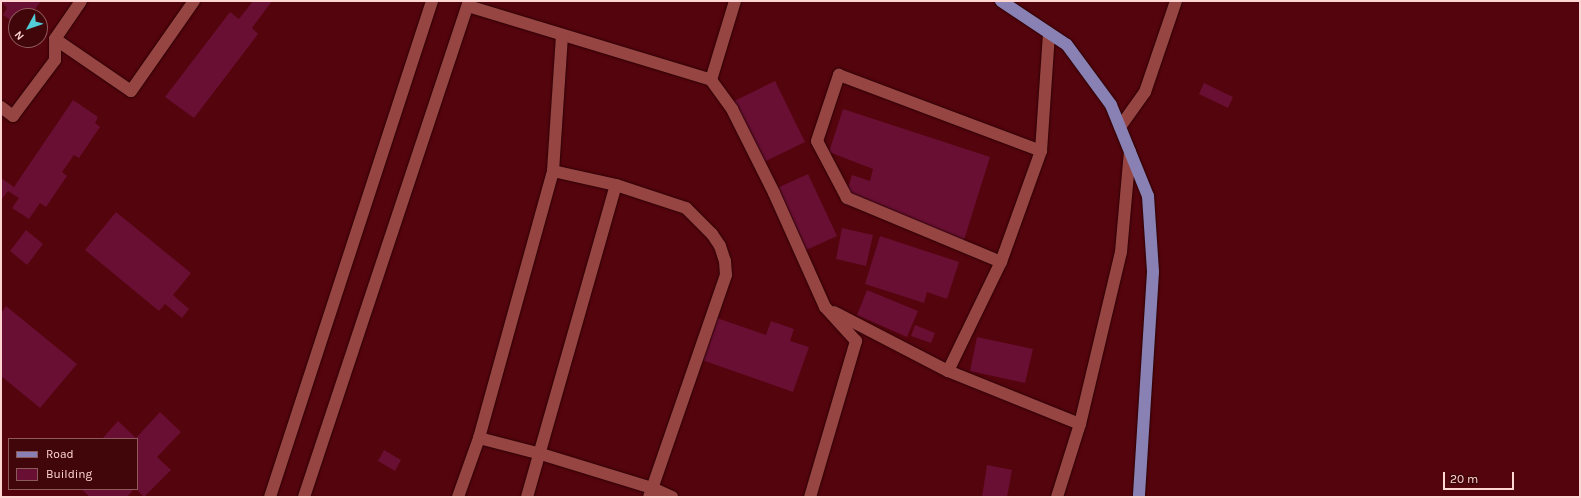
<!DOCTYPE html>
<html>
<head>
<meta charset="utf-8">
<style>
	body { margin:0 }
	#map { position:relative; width:1581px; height:498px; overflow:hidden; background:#54040d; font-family:Karla,sans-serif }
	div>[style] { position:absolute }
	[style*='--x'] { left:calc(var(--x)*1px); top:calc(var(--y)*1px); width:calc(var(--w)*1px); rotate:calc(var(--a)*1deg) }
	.building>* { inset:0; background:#690f33 }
	.roads { filter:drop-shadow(0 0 1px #2a0305) drop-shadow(0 0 1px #2a0305) }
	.minor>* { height:12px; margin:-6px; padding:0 6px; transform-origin:6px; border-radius:6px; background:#974543 }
	.major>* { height:12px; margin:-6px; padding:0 6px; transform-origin:6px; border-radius:6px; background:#8981b3 }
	span { translate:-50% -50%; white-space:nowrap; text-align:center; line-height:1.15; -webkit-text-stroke:4px #41060a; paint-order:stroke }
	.frame { position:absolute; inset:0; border:2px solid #fed7d4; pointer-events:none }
	.legend { position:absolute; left:8px; top:438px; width:130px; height:52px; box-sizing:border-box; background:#41060a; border:1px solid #8d5a5b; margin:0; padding:5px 7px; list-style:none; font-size:12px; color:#fed7d4 }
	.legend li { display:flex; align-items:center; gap:8px; height:20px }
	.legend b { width:20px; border:1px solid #8d5a5b }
	.north { position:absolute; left:8px; top:8px; width:40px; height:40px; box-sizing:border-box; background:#41060a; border:1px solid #8d5a5b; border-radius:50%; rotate:230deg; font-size:11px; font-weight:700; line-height:16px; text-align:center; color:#fed7d4 }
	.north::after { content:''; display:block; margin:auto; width:14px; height:18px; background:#52ccd6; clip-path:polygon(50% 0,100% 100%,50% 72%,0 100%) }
	.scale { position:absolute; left:1443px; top:472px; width:71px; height:18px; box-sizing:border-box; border:2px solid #fed7d4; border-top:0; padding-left:5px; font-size:12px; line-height:14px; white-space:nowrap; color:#fed7d4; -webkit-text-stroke:3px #41060a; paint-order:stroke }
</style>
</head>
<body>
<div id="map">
	<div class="building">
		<i style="clip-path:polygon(1px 1px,41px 1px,30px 16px,16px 16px,16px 24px,3px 15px,7px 8px)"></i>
		<i style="clip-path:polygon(253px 1px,272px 1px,252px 28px,258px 34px,194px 118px,165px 97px,230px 12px,239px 19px)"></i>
		<i style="clip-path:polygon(775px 81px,805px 142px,760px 164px,730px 103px)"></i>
		<i style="clip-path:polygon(1204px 83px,1233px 97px,1228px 108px,1199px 94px)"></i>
		<i style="clip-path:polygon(73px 100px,98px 117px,95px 123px,100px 127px,79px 158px,74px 155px,62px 172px,67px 176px,46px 207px,40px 203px,29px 219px,12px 208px,19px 198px,8px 191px,1px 200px,1px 178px,14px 187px)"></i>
		<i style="clip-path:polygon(843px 109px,990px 157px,963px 243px,843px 204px,852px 175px,870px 181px,873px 169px,829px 152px)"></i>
		<i style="clip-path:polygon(808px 174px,837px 236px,804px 251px,775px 189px)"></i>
		<i style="clip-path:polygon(116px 212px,191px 273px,173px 295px,189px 309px,182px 318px,165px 304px,159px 311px,85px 250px)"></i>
		<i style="clip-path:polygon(842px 228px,873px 235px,866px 266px,836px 259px)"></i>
		<i style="clip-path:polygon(26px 230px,43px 244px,27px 265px,10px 251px)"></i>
		<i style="clip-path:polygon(880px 236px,959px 262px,947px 299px,927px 292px,924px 303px,865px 284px)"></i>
		<i style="clip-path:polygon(867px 290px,918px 311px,907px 337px,857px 315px)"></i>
		<i style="clip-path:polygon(6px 306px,77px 364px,40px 408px,1px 376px,1px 313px)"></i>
		<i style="clip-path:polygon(717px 318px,766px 335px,771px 321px,794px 329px,790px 341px,809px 347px,793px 392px,702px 360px)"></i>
		<i style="clip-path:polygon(915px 325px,935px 333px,931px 343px,911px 336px)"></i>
		<i style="clip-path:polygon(977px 337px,1033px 349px,1025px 383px,970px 371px)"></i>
		<i style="clip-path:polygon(160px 412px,181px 432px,157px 457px,171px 470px,144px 497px,136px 489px,137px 439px,102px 439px,118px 421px,136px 438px)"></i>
		<i style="clip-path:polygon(384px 450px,401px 460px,395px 471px,378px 461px)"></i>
		<i style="clip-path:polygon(987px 465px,1012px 470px,1007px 497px,982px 497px)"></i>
		<i style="clip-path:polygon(81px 489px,134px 489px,127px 497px,90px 497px)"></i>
	</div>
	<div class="roads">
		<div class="minor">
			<i style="--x:468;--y:6;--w:254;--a:16.9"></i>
			<i style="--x:711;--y:80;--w:36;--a:54"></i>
			<i style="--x:732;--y:109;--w:94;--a:63.4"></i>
			<i style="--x:774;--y:193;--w:125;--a:65.9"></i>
			<i style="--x:825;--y:307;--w:46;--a:47.6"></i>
			<i style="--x:856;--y:341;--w:163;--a:106.4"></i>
			<i style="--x:55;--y:39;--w:92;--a:34.4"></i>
			<i style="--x:131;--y:91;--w:110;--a:-55"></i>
			<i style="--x:711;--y:80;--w:83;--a:-73.1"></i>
			<i style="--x:1;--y:107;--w:15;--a:37"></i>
			<i style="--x:13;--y:116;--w:70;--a:-53.1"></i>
			<i style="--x:55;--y:60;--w:21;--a:-90"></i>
			<i style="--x:55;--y:39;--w:46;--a:-55.6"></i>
			<i style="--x:1120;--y:127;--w:43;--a:-54.5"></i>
			<i style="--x:1145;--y:92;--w:96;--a:-71.2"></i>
			<i style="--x:553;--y:171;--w:65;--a:12.5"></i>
			<i style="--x:616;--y:185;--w:74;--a:18.2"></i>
			<i style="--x:686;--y:208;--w:37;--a:45"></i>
			<i style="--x:712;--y:234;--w:14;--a:56"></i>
			<i style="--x:720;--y:246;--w:16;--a:72"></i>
			<i style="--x:725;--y:261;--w:14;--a:86"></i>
			<i style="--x:726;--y:275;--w:235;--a:109.1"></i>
			<i style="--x:1001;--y:262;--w:167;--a:-157.4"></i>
			<i style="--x:847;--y:198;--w:64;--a:-117.8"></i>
			<i style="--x:817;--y:141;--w:70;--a:-71.6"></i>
			<i style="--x:839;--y:75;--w:216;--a:20.6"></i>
			<i style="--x:834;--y:312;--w:128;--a:27.4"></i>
			<i style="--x:948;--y:371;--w:142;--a:21.9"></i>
			<i style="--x:948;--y:371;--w:121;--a:-64.1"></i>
			<i style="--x:1001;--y:262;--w:118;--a:-70.2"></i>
			<i style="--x:1041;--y:151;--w:118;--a:-86.1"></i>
			<i style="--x:479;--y:438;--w:64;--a:14.5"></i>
			<i style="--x:541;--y:454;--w:116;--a:17"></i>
			<i style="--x:652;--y:488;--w:22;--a:24"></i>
			<i style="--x:270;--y:497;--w:522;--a:-71.91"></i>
			<i style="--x:304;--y:497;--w:523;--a:-71.6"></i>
			<i style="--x:458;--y:497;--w:63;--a:-70.4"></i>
			<i style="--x:479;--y:438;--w:277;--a:-74.5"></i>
			<i style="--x:553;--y:171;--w:136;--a:-86.2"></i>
			<i style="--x:527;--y:497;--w:324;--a:-74.1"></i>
			<i style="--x:1057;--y:497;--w:77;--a:-72.5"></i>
			<i style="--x:1080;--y:424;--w:177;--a:-76.6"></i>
			<i style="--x:1121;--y:252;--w:101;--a:-84.9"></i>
		</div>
		<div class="major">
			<i style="--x:1001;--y:1;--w:79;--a:33.7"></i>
			<i style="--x:1067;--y:45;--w:74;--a:53.7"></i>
			<i style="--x:1111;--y:105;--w:98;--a:67.9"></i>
			<i style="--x:1148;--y:196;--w:76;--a:86.2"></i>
			<i style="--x:1153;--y:272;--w:225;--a:93.6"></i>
		</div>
	</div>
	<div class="frame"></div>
	<ul class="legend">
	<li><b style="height:5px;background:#8981b3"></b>Road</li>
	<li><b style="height:11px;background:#690f33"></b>Building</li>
	</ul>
	<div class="north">N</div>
	<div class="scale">20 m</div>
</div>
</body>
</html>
